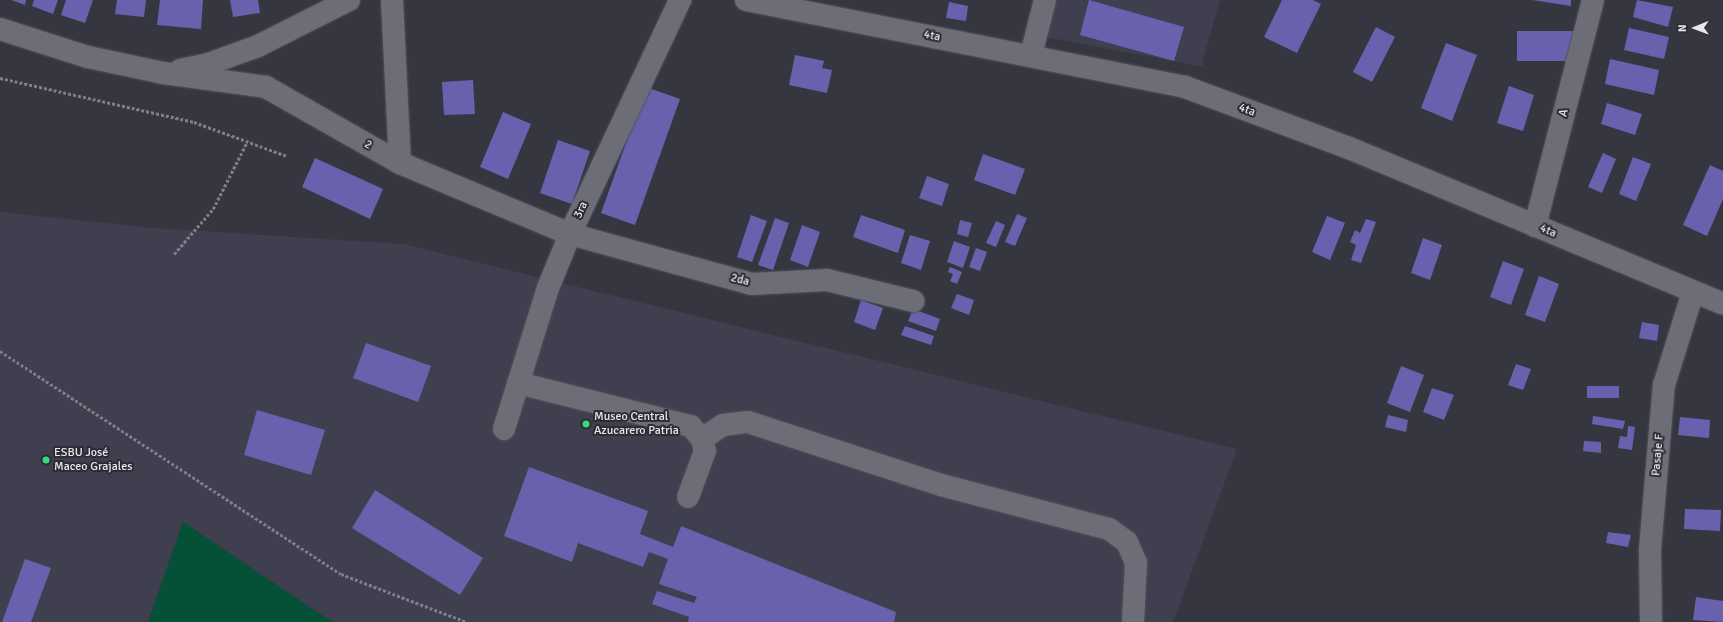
<!DOCTYPE html>
<html>
<head>
<meta charset="utf-8">
<style>
	body { margin:0 }
	#map { position:relative; width:1723px; height:622px; overflow:hidden; background:#363640; font-family:Signika,sans-serif }
	div>[style] { position:absolute }
	[style*='--x'] { left:calc(var(--x)*1px); top:calc(var(--y)*1px); width:calc(var(--w)*1px); rotate:calc(var(--a)*1deg) }
	.built>* { inset:0; background:#3f3f4f }
	.green>* { inset:0; background:#045137 }
	.building>* { inset:0; background:#6862ae }
	.path>* { height:2.5px; margin-top:-1.25px; transform-origin:0; background:repeating-linear-gradient(90deg,#7e7e86 0 3px,transparent 0 5px) }
	.roads { filter:drop-shadow(0 0 1px #52525a) drop-shadow(0 0 1px #52525a) }
	.minor>* { height:22px; margin:-11px; padding:0 11px; transform-origin:11px; border-radius:11px; background:#6d6d78 }
	.dots>* { width:11px; height:11px; translate:-50% -50%; box-sizing:border-box; border:2px solid #2c2c35; border-radius:50% }
	span { translate:-50% -50%; white-space:nowrap; text-align:center; line-height:1.15; -webkit-text-stroke:4px #2c2c35; paint-order:stroke }
	.street-label { font-size:12px; color:#e7e7ee }
	.poi-label { font-size:12px; color:#e7e7ee }
	.left { translate:0 -50%; text-align:left }
	.north { position:absolute; left:1675px; top:8px; width:40px; height:40px; -webkit-text-stroke:3px #2c2c35; paint-order:stroke; rotate:269deg; font-size:11px; font-weight:700; line-height:16px; text-align:center; color:#e7e7ee }
	.north::after { content:''; display:block; margin:auto; width:14px; height:18px; background:#e7e7ee; clip-path:polygon(50% 0,100% 100%,50% 72%,0 100%) }
</style>
</head>
<body>
<div id="map">
	<div class="built">
		<i style="clip-path:polygon(1032px 0,1220px 0,1202px 62px,1204px 67px,1025px 33px)"></i>
		<i style="clip-path:polygon(0 212px,153px 228px,403px 244px,1237px 449px,1173px 622px,332px 622px,183px 522px,148px 622px,0 622px)"></i>
	</div>
	<div class="green">
		<i style="clip-path:polygon(183px 522px,332px 622px,148px 622px)"></i>
	</div>
	<div class="building">
		<i style="clip-path:polygon(11px 0,26px 0,25px 5px)"></i>
		<i style="clip-path:polygon(34px 0,58px 0,53px 14px,32px 6px)"></i>
		<i style="clip-path:polygon(66px 0,93px 0,85px 23px,61px 15px)"></i>
		<i style="clip-path:polygon(117px 0,146px 0,144px 17px,115px 14px)"></i>
		<i style="clip-path:polygon(160px 0,203px 0,201px 29px,157px 25px)"></i>
		<i style="clip-path:polygon(230px 0,258px 0,260px 13px,233px 17px)"></i>
		<i style="clip-path:polygon(1089px 0,1184px 27px,1174px 61px,1080px 35px)"></i>
		<i style="clip-path:polygon(1282px 0,1313px 0,1321px 4px,1297px 53px,1264px 37px)"></i>
		<i style="clip-path:polygon(1532px 0,1571px 0,1571px 6px)"></i>
		<i style="clip-path:polygon(1637px 0,1673px 7px,1668px 27px,1633px 17px)"></i>
		<i style="clip-path:polygon(949px 2px,968px 6px,966px 21px,946px 18px)"></i>
		<i style="clip-path:polygon(1376px 27px,1395px 37px,1372px 82px,1353px 72px)"></i>
		<i style="clip-path:polygon(1629px 28px,1669px 37px,1664px 59px,1624px 50px)"></i>
		<i style="clip-path:polygon(1517px 31px,1574px 31px,1574px 61px,1517px 61px)"></i>
		<i style="clip-path:polygon(1446px 43px,1477px 55px,1452px 121px,1421px 108px)"></i>
		<i style="clip-path:polygon(795px 55px,824px 61px,822px 68px,832px 70px,827px 93px,789px 85px)"></i>
		<i style="clip-path:polygon(1610px 59px,1659px 70px,1654px 95px,1605px 84px)"></i>
		<i style="clip-path:polygon(473px 80px,475px 114px,444px 115px,442px 82px)"></i>
		<i style="clip-path:polygon(1509px 86px,1534px 95px,1523px 131px,1497px 123px)"></i>
		<i style="clip-path:polygon(646px 87px,680px 99px,635px 225px,601px 213px)"></i>
		<i style="clip-path:polygon(1607px 103px,1642px 114px,1635px 135px,1601px 124px)"></i>
		<i style="clip-path:polygon(503px 112px,531px 124px,508px 179px,480px 167px)"></i>
		<i style="clip-path:polygon(558px 140px,590px 151px,572px 204px,540px 193px)"></i>
		<i style="clip-path:polygon(1603px 153px,1616px 159px,1602px 193px,1588px 187px)"></i>
		<i style="clip-path:polygon(983px 154px,1025px 169px,1015px 195px,974px 180px)"></i>
		<i style="clip-path:polygon(1633px 157px,1651px 164px,1636px 201px,1619px 194px)"></i>
		<i style="clip-path:polygon(315px 158px,383px 189px,370px 219px,302px 187px)"></i>
		<i style="clip-path:polygon(1710px 165px,1723px 171px,1723px 199px,1707px 236px,1683px 225px)"></i>
		<i style="clip-path:polygon(927px 176px,949px 184px,942px 206px,919px 198px)"></i>
		<i style="clip-path:polygon(1017px 214px,1027px 218px,1015px 246px,1005px 242px)"></i>
		<i style="clip-path:polygon(751px 215px,767px 221px,752px 262px,737px 257px)"></i>
		<i style="clip-path:polygon(861px 215px,905px 230px,898px 253px,853px 237px)"></i>
		<i style="clip-path:polygon(1327px 216px,1345px 223px,1330px 260px,1312px 252px)"></i>
		<i style="clip-path:polygon(775px 218px,789px 223px,773px 270px,758px 265px)"></i>
		<i style="clip-path:polygon(1366px 219px,1376px 222px,1361px 263px,1351px 260px,1356px 245px,1350px 242px,1355px 230px,1360px 233px)"></i>
		<i style="clip-path:polygon(960px 220px,972px 223px,968px 237px,957px 234px)"></i>
		<i style="clip-path:polygon(996px 221px,1005px 225px,996px 247px,986px 243px)"></i>
		<i style="clip-path:polygon(802px 225px,820px 232px,808px 267px,790px 260px)"></i>
		<i style="clip-path:polygon(910px 235px,930px 241px,921px 270px,901px 263px)"></i>
		<i style="clip-path:polygon(1423px 238px,1442px 245px,1430px 280px,1411px 273px)"></i>
		<i style="clip-path:polygon(954px 241px,970px 247px,963px 268px,947px 262px)"></i>
		<i style="clip-path:polygon(976px 248px,987px 252px,980px 271px,969px 267px)"></i>
		<i style="clip-path:polygon(1503px 261px,1524px 269px,1511px 305px,1490px 297px)"></i>
		<i style="clip-path:polygon(950px 267px,962px 272px,957px 284px,950px 281px,953px 274px,948px 272px)"></i>
		<i style="clip-path:polygon(1539px 276px,1559px 284px,1545px 322px,1525px 315px)"></i>
		<i style="clip-path:polygon(957px 294px,974px 300px,969px 315px,951px 308px)"></i>
		<i style="clip-path:polygon(861px 300px,883px 308px,875px 330px,854px 322px)"></i>
		<i style="clip-path:polygon(913px 309px,940px 319px,936px 331px,908px 321px)"></i>
		<i style="clip-path:polygon(1642px 322px,1659px 325px,1657px 341px,1639px 338px)"></i>
		<i style="clip-path:polygon(905px 326px,934px 336px,931px 345px,901px 335px)"></i>
		<i style="clip-path:polygon(366px 343px,431px 366px,418px 402px,353px 378px)"></i>
		<i style="clip-path:polygon(1516px 364px,1531px 369px,1523px 390px,1508px 385px)"></i>
		<i style="clip-path:polygon(1401px 366px,1424px 375px,1410px 412px,1387px 403px)"></i>
		<i style="clip-path:polygon(1587px 386px,1619px 386px,1619px 398px,1587px 398px)"></i>
		<i style="clip-path:polygon(1432px 388px,1454px 395px,1444px 420px,1423px 412px)"></i>
		<i style="clip-path:polygon(257px 410px,325px 430px,311px 475px,244px 455px)"></i>
		<i style="clip-path:polygon(1388px 415px,1408px 420px,1406px 432px,1385px 427px)"></i>
		<i style="clip-path:polygon(1593px 416px,1625px 421px,1623px 429px,1592px 424px)"></i>
		<i style="clip-path:polygon(1680px 417px,1710px 420px,1709px 438px,1678px 435px)"></i>
		<i style="clip-path:polygon(1628px 426px,1635px 427px,1632px 450px,1618px 448px,1620px 436px,1627px 437px)"></i>
		<i style="clip-path:polygon(1584px 441px,1601px 442px,1601px 453px,1583px 451px)"></i>
		<i style="clip-path:polygon(529px 467px,648px 511px,640px 534px,673px 547px,681px 526px,896px 612px,894px 622px,688px 622px,689px 617px,652px 604px,657px 591px,694px 603px,697px 597px,659px 584px,668px 559px,649px 552px,643px 567px,578px 543px,572px 562px,504px 536px)"></i>
		<i style="clip-path:polygon(375px 490px,483px 558px,460px 595px,352px 528px)"></i>
		<i style="clip-path:polygon(1685px 509px,1721px 510px,1720px 531px,1684px 529px)"></i>
		<i style="clip-path:polygon(1608px 532px,1631px 535px,1628px 547px,1606px 543px)"></i>
		<i style="clip-path:polygon(25px 559px,51px 568px,31px 622px,2px 622px)"></i>
		<i style="clip-path:polygon(1696px 597px,1723px 601px,1723px 622px,1693px 620px)"></i>
	</div>
	<div class="path">
		<i style="--x:0;--y:78;--w:199;--a:12.8"></i>
		<i style="--x:194;--y:122;--w:99;--a:20.1"></i>
		<i style="--x:174;--y:254;--w:60;--a:-49.1"></i>
		<i style="--x:213;--y:209;--w:75;--a:-63.1"></i>
		<i style="--x:0;--y:351;--w:407;--a:33.2"></i>
		<i style="--x:341;--y:574;--w:135;--a:20.9"></i>
	</div>
	<div class="roads">
		<div class="minor">
			<i style="--x:392;--y:0;--w:163;--a:87.2"></i>
			<i style="--x:746;--y:0;--w:448;--a:11.2"></i>
			<i style="--x:1185;--y:87;--w:175;--a:20.4"></i>
			<i style="--x:1349;--y:148;--w:405;--a:22.6"></i>
			<i style="--x:0;--y:29;--w:92;--a:17.7"></i>
			<i style="--x:88;--y:57;--w:77;--a:12"></i>
			<i style="--x:163;--y:73;--w:104;--a:7.7"></i>
			<i style="--x:266;--y:87;--w:154;--a:29.6"></i>
			<i style="--x:400;--y:163;--w:184;--a:22.7"></i>
			<i style="--x:570;--y:234;--w:188;--a:15.4"></i>
			<i style="--x:751;--y:284;--w:76;--a:-3"></i>
			<i style="--x:827;--y:280;--w:89;--a:13.7"></i>
			<i style="--x:1031;--y:55;--w:57;--a:-75.7"></i>
			<i style="--x:180;--y:70;--w:29;--a:-12"></i>
			<i style="--x:208;--y:64;--w:53;--a:-19.8"></i>
			<i style="--x:258;--y:46;--w:102;--a:-26.8"></i>
			<i style="--x:1535;--y:226;--w:233;--a:-75.6"></i>
			<i style="--x:518;--y:383;--w:178;--a:14"></i>
			<i style="--x:691;--y:426;--w:17;--a:50"></i>
			<i style="--x:702;--y:439;--w:12;--a:76"></i>
			<i style="--x:705;--y:451;--w:49;--a:110.3"></i>
			<i style="--x:504;--y:429;--w:148;--a:-72.7"></i>
			<i style="--x:548;--y:288;--w:58;--a:-67.8"></i>
			<i style="--x:570;--y:234;--w:259;--a:-64.8"></i>
			<i style="--x:702;--y:439;--w:25;--a:-34"></i>
			<i style="--x:723;--y:425;--w:25;--a:-7"></i>
			<i style="--x:748;--y:422;--w:203;--a:18.1"></i>
			<i style="--x:941;--y:485;--w:174;--a:14.7"></i>
			<i style="--x:1109;--y:529;--w:22;--a:36"></i>
			<i style="--x:1127;--y:542;--w:23;--a:67"></i>
			<i style="--x:1136;--y:563;--w:59;--a:92.9"></i>
			<i style="--x:1651;--y:622;--w:72;--a:-90.8"></i>
			<i style="--x:1650;--y:550;--w:166;--a:-85.2"></i>
			<i style="--x:1664;--y:385;--w:97;--a:-72.7"></i>
		</div>
	</div>
	<div class="dots">
		<i style="left:586px;top:424px;background:#3bd77f"></i>
		<i style="left:46px;top:460px;background:#3bd77f"></i>
	</div>
	<div class="street-label">
		<span style="left:932px;top:36px;rotate:11deg">4ta</span>
		<span style="left:1247px;top:110px;rotate:21deg">4ta</span>
		<span style="left:1564px;top:113px;rotate:-76deg">A</span>
		<span style="left:368px;top:145px;rotate:29deg">2</span>
		<span style="left:581px;top:210px;rotate:-65deg">3ra</span>
		<span style="left:1548px;top:231px;rotate:23deg">4ta</span>
		<span style="left:740px;top:280px;rotate:14deg">2da</span>
		<span style="left:1658px;top:455px;rotate:-85deg">Pasaje F</span>
	</div>
	<div class="poi-label">
		<span class="left" style="left:594px;top:424px">Museo Central<br>Azucarero Patria</span>
		<span class="left" style="left:54px;top:460px">ESBU José<br>Maceo Grajales</span>
	</div>
	<div class="north">N</div>
</div>
</body>
</html>
